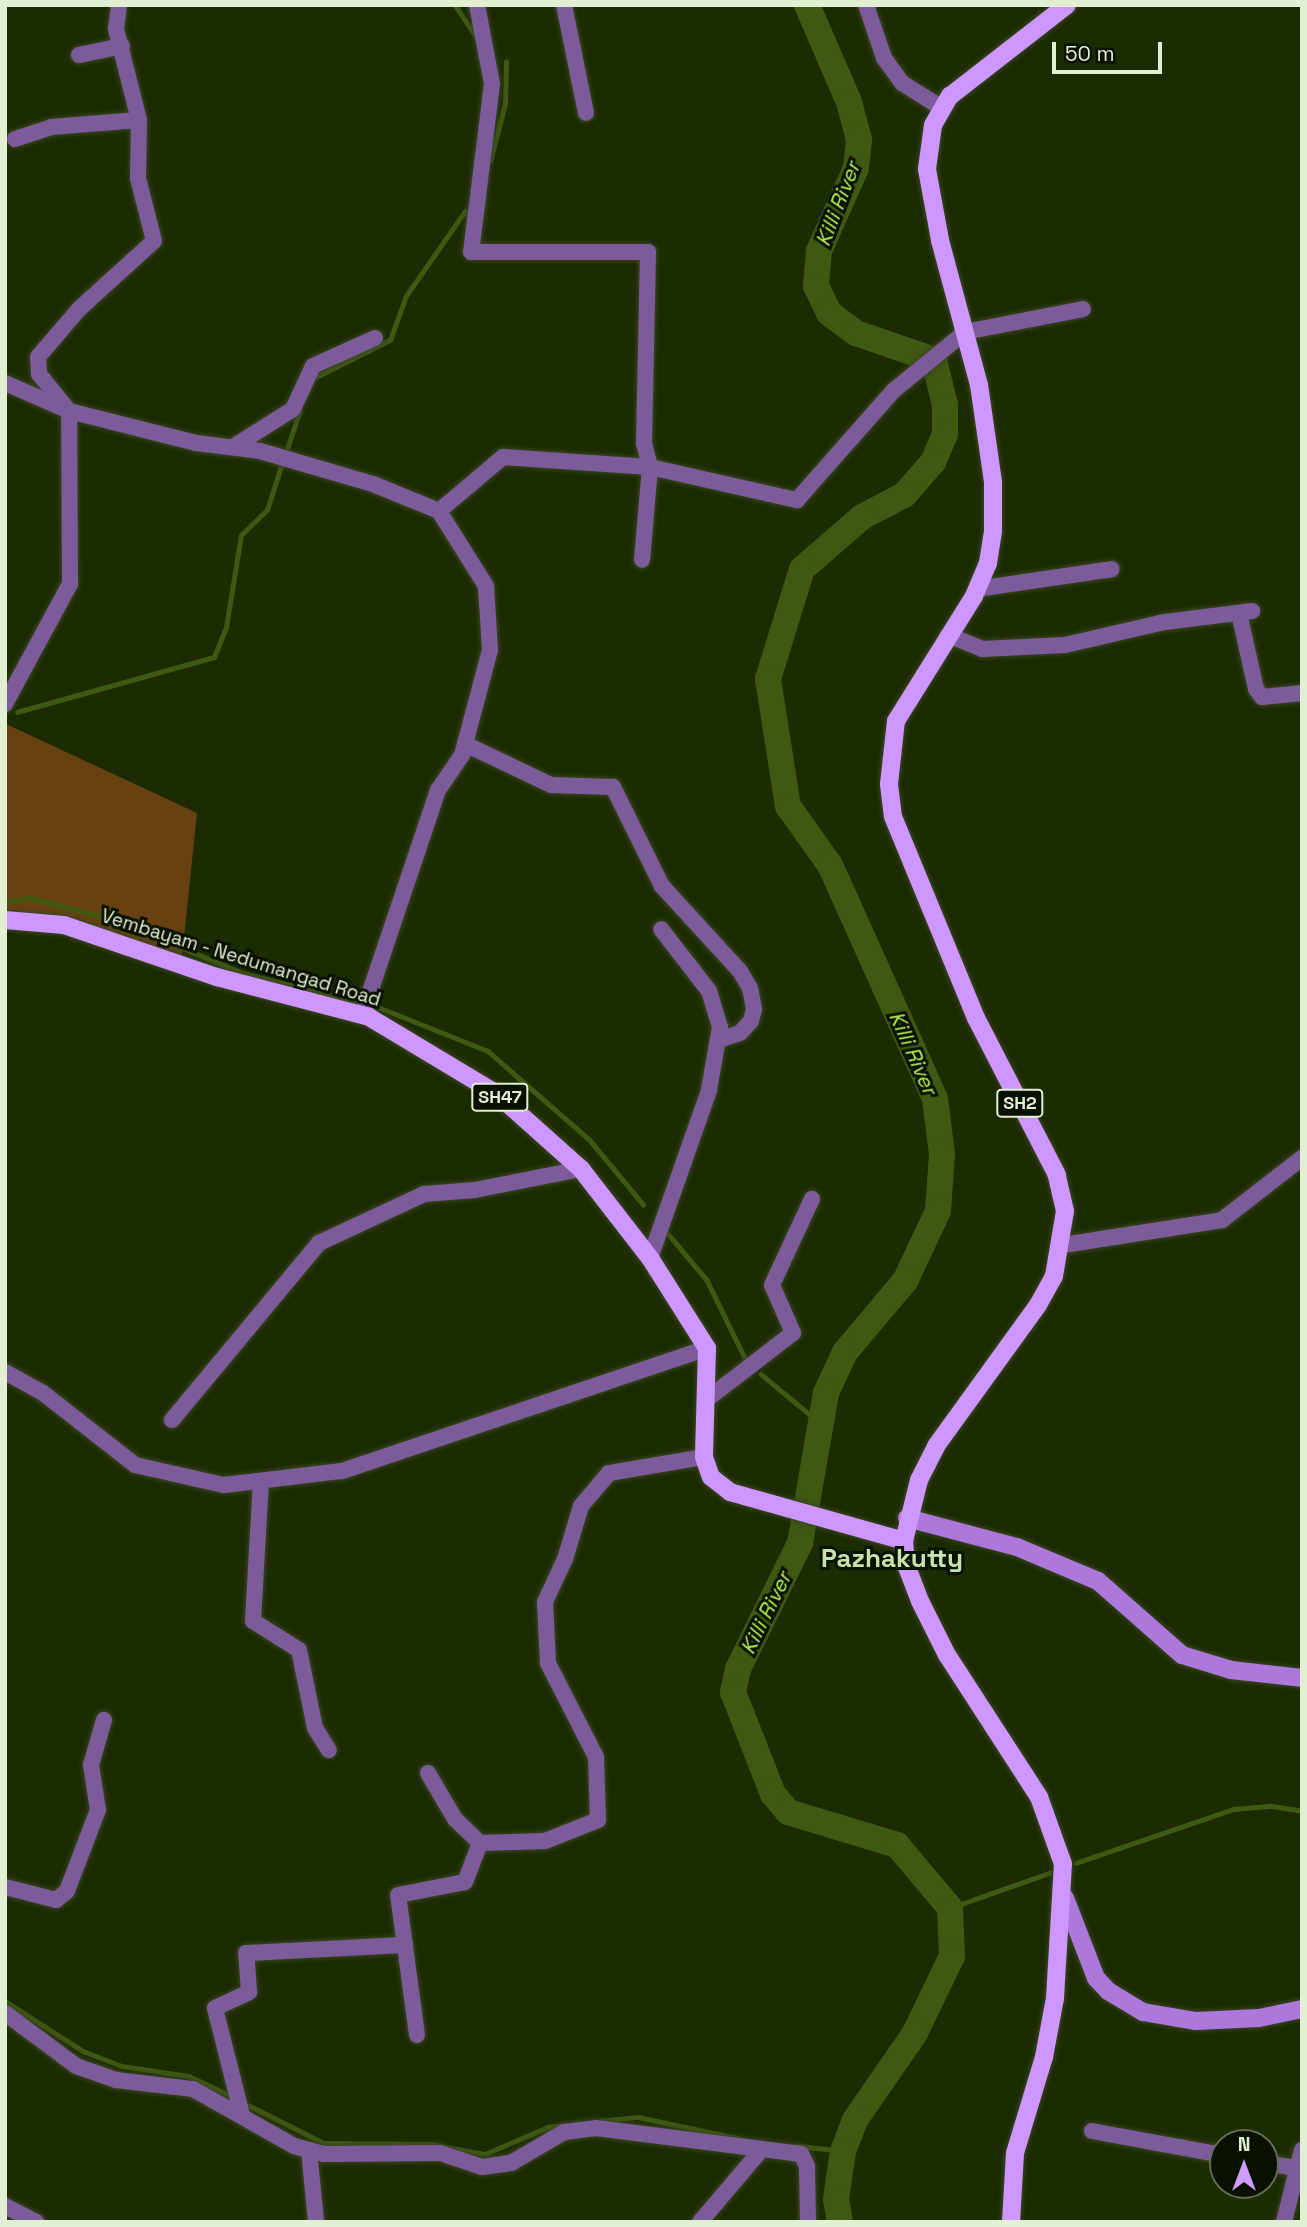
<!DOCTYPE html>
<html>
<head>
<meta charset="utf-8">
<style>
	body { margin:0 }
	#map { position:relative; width:1307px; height:2227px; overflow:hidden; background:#1d2b03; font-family:"Space Grotesk",sans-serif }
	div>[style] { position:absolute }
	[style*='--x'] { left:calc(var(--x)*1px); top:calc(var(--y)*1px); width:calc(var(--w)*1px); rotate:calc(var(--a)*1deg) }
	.green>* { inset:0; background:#674111 }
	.stream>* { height:4.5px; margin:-2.25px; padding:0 2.25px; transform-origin:2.25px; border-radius:2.25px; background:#3f5812 }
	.river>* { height:26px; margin:-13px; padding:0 13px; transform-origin:13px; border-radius:13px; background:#3f5812 }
	.roads { filter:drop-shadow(0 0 2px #394620) drop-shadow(0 0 2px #394620) }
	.street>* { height:16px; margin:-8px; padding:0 8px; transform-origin:8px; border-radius:8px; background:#7c5b9a }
	.secondary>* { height:18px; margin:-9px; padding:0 9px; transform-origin:9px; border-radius:9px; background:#ad78dc }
	.primary>* { height:18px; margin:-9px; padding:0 9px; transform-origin:9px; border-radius:9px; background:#cd97ff }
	span { translate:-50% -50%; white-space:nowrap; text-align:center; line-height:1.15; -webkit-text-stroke:6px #091101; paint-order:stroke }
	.shield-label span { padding:2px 5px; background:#091101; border:2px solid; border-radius:5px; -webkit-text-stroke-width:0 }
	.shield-label { font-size:18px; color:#e2efd3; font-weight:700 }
	.street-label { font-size:19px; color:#e2efd3 }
	.water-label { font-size:21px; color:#b8f352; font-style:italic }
	.district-label { font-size:26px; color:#c9e2a9; font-weight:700 }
	.frame { position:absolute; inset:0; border:7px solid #e2efd3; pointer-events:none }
	.north { position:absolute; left:1209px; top:2129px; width:70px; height:70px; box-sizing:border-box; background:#091101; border:2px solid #606a55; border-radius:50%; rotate:0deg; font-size:19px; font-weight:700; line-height:28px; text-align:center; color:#e2efd3 }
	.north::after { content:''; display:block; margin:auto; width:24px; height:32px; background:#d09dff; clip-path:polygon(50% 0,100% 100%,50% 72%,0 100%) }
	.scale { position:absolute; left:1052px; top:42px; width:110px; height:32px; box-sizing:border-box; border:4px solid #e2efd3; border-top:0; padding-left:9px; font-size:21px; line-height:24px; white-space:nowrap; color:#e2efd3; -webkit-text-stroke:5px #091101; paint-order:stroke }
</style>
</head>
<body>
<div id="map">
	<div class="green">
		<i style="clip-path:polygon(6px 724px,197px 813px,182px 957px,5px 913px)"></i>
	</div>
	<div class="stream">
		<i style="--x:455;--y:5;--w:41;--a:55.9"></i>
		<i style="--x:490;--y:161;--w:59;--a:-75.3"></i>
		<i style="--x:505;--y:104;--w:42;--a:-88.6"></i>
		<i style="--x:316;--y:377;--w:83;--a:-26.6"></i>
		<i style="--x:390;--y:340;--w:47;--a:-70"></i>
		<i style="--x:406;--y:296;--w:103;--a:-55.2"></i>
		<i style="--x:285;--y:455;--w:47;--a:-71.6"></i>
		<i style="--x:17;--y:712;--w:205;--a:-15.6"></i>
		<i style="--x:214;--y:657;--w:32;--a:-68"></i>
		<i style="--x:226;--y:627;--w:93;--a:-80.7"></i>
		<i style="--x:241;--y:535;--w:36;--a:-44"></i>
		<i style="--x:267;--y:510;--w:49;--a:-72.3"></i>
		<i style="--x:5;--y:901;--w:26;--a:-7"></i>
		<i style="--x:31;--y:898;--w:87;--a:14.7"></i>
		<i style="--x:115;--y:920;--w:139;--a:22.5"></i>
		<i style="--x:243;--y:973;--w:139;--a:14.1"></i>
		<i style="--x:378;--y:1007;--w:118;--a:21.8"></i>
		<i style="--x:488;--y:1051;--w:134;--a:41.1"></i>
		<i style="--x:589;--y:1139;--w:85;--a:50.3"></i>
		<i style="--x:665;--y:1230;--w:65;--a:50"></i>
		<i style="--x:707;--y:1280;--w:91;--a:64"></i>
		<i style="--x:761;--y:1374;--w:77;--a:39.7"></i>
		<i style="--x:1076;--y:1863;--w:167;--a:-18.9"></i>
		<i style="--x:1234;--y:1809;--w:38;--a:-5"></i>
		<i style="--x:1272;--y:1806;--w:30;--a:9"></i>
		<i style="--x:950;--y:1908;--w:105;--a:-19.5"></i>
		<i style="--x:5;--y:2001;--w:93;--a:32.7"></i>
		<i style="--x:83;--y:2051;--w:42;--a:21"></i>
		<i style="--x:122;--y:2066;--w:68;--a:8.5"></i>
		<i style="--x:189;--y:2076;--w:49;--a:25.5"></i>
		<i style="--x:244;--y:2103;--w:89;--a:26.6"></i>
		<i style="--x:324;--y:2143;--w:106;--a:0.5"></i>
		<i style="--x:430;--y:2144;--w:56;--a:10.3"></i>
		<i style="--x:485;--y:2154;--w:69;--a:-23.2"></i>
		<i style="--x:548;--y:2127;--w:14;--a:-8"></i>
		<i style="--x:599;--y:2121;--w:39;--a:-6"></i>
		<i style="--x:638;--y:2117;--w:102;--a:11.9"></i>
		<i style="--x:799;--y:2146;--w:44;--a:6.5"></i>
	</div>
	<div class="river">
		<i style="--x:807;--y:5;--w:106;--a:66.6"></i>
		<i style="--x:849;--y:102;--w:39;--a:75"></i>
		<i style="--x:859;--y:140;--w:28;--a:96"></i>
		<i style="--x:856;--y:168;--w:91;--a:114"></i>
		<i style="--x:819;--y:251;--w:35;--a:95"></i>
		<i style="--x:816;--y:286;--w:30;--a:64"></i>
		<i style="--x:829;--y:313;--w:34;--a:37"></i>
		<i style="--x:856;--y:333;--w:83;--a:19.1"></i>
		<i style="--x:934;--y:360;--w:46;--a:76.3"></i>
		<i style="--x:945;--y:405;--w:29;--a:90"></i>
		<i style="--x:945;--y:434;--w:30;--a:113"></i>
		<i style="--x:933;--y:462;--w:44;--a:131.3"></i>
		<i style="--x:904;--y:495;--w:47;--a:152.4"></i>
		<i style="--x:862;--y:517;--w:79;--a:139.1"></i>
		<i style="--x:802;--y:569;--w:115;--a:107.2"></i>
		<i style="--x:768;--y:679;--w:129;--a:81.1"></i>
		<i style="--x:788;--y:806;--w:72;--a:54.6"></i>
		<i style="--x:830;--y:865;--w:256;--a:65.8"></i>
		<i style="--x:935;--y:1099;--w:55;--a:82.7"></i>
		<i style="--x:942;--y:1154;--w:57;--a:94"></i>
		<i style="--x:938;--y:1211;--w:77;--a:115.2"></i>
		<i style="--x:905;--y:1281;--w:93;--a:130.2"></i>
		<i style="--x:845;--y:1352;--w:45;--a:114.9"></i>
		<i style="--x:826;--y:1393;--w:152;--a:99.8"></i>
		<i style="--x:800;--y:1543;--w:140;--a:116.2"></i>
		<i style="--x:738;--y:1669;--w:24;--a:102"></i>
		<i style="--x:733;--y:1692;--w:110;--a:68.6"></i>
		<i style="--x:773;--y:1794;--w:23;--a:50"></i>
		<i style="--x:788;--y:1812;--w:114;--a:16.8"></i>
		<i style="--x:897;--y:1845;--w:82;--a:49.9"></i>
		<i style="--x:950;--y:1908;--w:48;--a:87.6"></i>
		<i style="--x:952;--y:1956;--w:85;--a:115.7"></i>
		<i style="--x:915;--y:2033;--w:106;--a:124.6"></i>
		<i style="--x:855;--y:2120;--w:33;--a:111"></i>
		<i style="--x:843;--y:2151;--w:49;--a:98.3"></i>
		<i style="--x:836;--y:2199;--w:23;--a:80"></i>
	</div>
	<div class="roads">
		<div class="street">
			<i style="--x:477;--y:5;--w:80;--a:79.2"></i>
			<i style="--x:492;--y:84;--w:169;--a:97.1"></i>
			<i style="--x:471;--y:252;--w:177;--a:0"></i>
			<i style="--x:648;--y:252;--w:191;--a:91.2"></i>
			<i style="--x:644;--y:443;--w:25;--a:76"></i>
			<i style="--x:650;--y:467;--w:93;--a:94.9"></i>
			<i style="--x:564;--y:5;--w:110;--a:78.5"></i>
			<i style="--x:866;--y:5;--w:56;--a:71.2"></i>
			<i style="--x:884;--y:58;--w:31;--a:54"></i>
			<i style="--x:902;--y:83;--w:47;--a:32"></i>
			<i style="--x:79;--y:55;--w:44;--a:-11.8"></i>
			<i style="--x:15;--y:139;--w:38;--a:-18"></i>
			<i style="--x:51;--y:127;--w:88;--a:-4.5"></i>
			<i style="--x:139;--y:120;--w:94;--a:-104.2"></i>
			<i style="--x:116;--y:29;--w:24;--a:-83"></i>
			<i style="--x:5;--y:383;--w:70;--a:23.6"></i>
			<i style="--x:69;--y:411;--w:131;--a:14.1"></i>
			<i style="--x:196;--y:443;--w:64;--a:7.1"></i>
			<i style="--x:260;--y:451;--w:118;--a:16.3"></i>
			<i style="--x:373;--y:484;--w:71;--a:22.2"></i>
			<i style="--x:439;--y:511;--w:89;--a:57.9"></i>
			<i style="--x:486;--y:586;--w:64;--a:86.4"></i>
			<i style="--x:490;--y:650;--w:109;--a:104.9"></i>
			<i style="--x:462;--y:755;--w:42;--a:124.4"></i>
			<i style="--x:438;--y:790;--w:238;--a:108.6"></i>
			<i style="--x:233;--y:447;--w:71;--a:-32.3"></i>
			<i style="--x:293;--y:409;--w:47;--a:-65.1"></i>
			<i style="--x:313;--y:366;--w:68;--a:-24.3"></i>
			<i style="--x:439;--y:511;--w:84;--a:-40.2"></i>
			<i style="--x:503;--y:457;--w:147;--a:3.9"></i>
			<i style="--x:650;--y:467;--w:151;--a:12.7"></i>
			<i style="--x:797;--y:500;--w:145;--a:-48.6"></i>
			<i style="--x:893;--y:391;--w:93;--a:-39.3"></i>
			<i style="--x:965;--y:332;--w:120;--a:-11"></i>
			<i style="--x:977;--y:589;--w:136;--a:-8.4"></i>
			<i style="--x:1239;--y:613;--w:78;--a:77.4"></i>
			<i style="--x:1256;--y:689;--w:10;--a:53"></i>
			<i style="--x:1262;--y:697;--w:40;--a:-5.7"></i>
			<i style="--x:948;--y:635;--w:37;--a:22"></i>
			<i style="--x:982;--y:649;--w:83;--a:-2.8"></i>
			<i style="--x:1065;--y:645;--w:103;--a:-13"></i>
			<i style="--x:1165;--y:622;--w:88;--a:-7.2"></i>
			<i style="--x:5;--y:704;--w:136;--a:-61.6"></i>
			<i style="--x:70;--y:584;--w:173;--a:-90.3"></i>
			<i style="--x:69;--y:411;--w:48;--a:-129"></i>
			<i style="--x:39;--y:374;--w:17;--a:-93"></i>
			<i style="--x:38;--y:357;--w:63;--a:-49.5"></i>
			<i style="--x:79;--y:309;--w:101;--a:-42.2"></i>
			<i style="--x:154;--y:241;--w:65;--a:-104.3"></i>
			<i style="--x:138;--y:178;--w:58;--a:-89"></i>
			<i style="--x:465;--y:744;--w:95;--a:25.5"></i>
			<i style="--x:551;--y:785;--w:62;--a:1.8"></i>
			<i style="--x:613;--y:787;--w:110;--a:63.7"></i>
			<i style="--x:662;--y:886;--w:115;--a:47.5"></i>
			<i style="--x:740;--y:971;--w:20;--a:60"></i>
			<i style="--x:750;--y:988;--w:21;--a:79"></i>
			<i style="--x:754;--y:1009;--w:12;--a:104"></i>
			<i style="--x:751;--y:1021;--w:16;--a:133"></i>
			<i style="--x:740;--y:1033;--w:23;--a:162"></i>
			<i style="--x:1063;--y:1245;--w:161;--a:-8.9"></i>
			<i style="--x:1222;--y:1220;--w:101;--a:-37.8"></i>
			<i style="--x:650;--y:1258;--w:178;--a:-70.6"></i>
			<i style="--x:709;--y:1090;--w:64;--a:-80.1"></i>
			<i style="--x:720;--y:1027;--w:38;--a:-107"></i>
			<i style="--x:709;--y:991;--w:78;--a:-127.7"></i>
			<i style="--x:5;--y:1372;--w:43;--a:28.9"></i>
			<i style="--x:43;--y:1393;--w:117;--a:38"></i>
			<i style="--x:135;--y:1465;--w:91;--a:12.7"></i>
			<i style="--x:224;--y:1485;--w:119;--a:-6.8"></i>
			<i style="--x:342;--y:1471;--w:385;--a:-18.6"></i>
			<i style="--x:706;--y:1400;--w:110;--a:-37.6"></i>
			<i style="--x:793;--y:1333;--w:52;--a:-113.6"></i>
			<i style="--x:772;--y:1285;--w:95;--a:-65.1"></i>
			<i style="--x:172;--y:1420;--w:230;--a:-50.3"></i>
			<i style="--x:319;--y:1243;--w:116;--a:-25"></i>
			<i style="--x:424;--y:1194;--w:51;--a:-4.5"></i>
			<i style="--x:475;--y:1190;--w:108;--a:-11.2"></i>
			<i style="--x:261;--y:1481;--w:140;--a:93.3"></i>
			<i style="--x:253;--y:1621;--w:54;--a:32.2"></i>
			<i style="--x:299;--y:1650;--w:80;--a:78.4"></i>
			<i style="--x:315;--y:1728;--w:26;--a:58"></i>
			<i style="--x:428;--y:1773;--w:53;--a:59.6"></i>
			<i style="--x:455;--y:1819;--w:35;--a:44"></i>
			<i style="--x:5;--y:1887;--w:53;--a:14.3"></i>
			<i style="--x:56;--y:1900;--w:14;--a:-39"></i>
			<i style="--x:67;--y:1891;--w:87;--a:-69.1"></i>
			<i style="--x:98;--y:1810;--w:46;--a:-98.8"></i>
			<i style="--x:91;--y:1765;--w:47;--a:-73.9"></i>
			<i style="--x:5;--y:2013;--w:89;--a:36.7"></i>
			<i style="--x:76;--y:2066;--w:42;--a:19.3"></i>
			<i style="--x:116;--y:2080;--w:78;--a:6.7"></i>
			<i style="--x:193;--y:2089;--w:116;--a:29.4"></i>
			<i style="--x:294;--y:2146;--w:31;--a:15"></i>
			<i style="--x:324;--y:2154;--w:116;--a:-0.5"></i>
			<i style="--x:440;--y:2153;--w:44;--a:18.4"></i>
			<i style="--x:482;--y:2167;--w:29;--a:-8"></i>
			<i style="--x:511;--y:2163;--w:61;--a:-30.3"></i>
			<i style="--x:564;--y:2132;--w:32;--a:-7"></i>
			<i style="--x:596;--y:2128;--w:207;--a:7.2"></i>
			<i style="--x:801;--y:2154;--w:13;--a:63"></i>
			<i style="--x:807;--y:2166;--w:56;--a:89"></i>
			<i style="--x:417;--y:2035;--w:141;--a:-97.7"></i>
			<i style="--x:398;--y:1895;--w:68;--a:-11"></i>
			<i style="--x:465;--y:1882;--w:42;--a:-69"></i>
			<i style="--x:480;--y:1843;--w:65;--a:-1.8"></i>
			<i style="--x:545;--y:1841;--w:57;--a:-21.6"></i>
			<i style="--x:598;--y:1820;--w:63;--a:-91.8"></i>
			<i style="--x:596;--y:1757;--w:106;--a:-117.1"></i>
			<i style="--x:548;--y:1663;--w:61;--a:-92.8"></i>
			<i style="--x:545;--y:1602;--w:47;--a:-65.1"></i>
			<i style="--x:565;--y:1559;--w:55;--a:-73.2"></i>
			<i style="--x:581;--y:1506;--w:43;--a:-49.7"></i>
			<i style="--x:609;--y:1473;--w:96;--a:-9.6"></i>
			<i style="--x:242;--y:2115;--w:110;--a:-104.2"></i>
			<i style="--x:215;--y:2008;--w:38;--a:-25"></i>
			<i style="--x:249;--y:1992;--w:39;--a:-94"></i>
			<i style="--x:246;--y:1953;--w:159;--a:-2.9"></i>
			<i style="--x:1092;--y:2131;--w:133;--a:10.4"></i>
			<i style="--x:309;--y:2150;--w:72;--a:84.4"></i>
			<i style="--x:1265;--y:2163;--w:37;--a:9"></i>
			<i style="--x:5;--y:2206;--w:35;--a:27"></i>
			<i style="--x:700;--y:2222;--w:94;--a:-49.7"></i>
			<i style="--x:1284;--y:2222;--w:74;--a:-76"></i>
		</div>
		<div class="secondary">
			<i style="--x:907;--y:1518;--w:114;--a:14.8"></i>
			<i style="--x:1017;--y:1547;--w:88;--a:22.8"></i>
			<i style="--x:1098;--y:1581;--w:112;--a:41.4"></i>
			<i style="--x:1182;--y:1655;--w:51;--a:17"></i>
			<i style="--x:1231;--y:1670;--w:71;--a:6.4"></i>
			<i style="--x:1065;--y:1898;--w:86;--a:68.8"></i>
			<i style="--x:1096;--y:1978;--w:18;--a:47"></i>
			<i style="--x:1108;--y:1991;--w:41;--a:31"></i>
			<i style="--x:1143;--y:2012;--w:54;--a:9.6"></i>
			<i style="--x:1196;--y:2021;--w:63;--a:-2.7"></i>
			<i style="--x:1259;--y:2018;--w:44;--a:-11.8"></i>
		</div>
		<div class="primary">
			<i style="--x:5;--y:920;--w:59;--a:4.8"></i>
			<i style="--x:64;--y:925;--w:162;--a:18.8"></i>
			<i style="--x:217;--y:977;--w:157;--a:14.7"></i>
			<i style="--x:369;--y:1017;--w:149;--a:31"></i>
			<i style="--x:497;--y:1094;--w:113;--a:41.8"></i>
			<i style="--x:581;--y:1169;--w:113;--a:52.2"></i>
			<i style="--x:650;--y:1258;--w:107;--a:57.7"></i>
			<i style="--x:707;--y:1348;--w:109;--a:91.6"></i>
			<i style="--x:704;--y:1457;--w:21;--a:71"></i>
			<i style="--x:711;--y:1477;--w:24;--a:38"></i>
			<i style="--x:730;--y:1492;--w:181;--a:15.7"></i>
			<i style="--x:1011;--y:2222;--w:69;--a:-86.7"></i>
			<i style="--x:1015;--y:2153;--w:100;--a:-73.2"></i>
			<i style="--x:1044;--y:2057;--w:60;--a:-79.4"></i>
			<i style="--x:1055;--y:1998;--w:134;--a:-86.6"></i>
			<i style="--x:1063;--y:1864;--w:71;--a:-109.7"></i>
			<i style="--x:1039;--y:1797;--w:169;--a:-122.9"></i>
			<i style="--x:947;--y:1655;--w:60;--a:-116.6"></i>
			<i style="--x:920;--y:1601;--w:40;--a:-111"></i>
			<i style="--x:906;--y:1564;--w:23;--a:-95"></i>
			<i style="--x:904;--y:1541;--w:63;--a:-76.2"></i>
			<i style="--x:919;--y:1480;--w:38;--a:-63"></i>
			<i style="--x:936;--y:1446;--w:174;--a:-54.1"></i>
			<i style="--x:1038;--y:1305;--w:33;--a:-61"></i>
			<i style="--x:1054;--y:1276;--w:66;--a:-80.4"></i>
			<i style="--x:1065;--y:1211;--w:37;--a:-103"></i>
			<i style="--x:1057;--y:1175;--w:177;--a:-117.3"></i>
			<i style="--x:976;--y:1018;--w:217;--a:-112.4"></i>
			<i style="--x:893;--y:817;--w:33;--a:-97"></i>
			<i style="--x:889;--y:784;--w:63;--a:-83.7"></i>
			<i style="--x:896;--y:721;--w:147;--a:-58"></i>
			<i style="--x:974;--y:596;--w:36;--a:-67"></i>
			<i style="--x:988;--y:563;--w:33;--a:-81"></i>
			<i style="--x:993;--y:530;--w:48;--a:-90"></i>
			<i style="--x:993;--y:482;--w:98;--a:-98.2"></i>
			<i style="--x:979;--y:385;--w:150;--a:-105.1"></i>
			<i style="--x:940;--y:240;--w:72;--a:-100.4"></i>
			<i style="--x:927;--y:169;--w:44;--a:-82.2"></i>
			<i style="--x:933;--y:125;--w:34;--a:-60"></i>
			<i style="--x:950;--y:96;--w:148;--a:-37.9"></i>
		</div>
	</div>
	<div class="shield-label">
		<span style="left:500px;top:1097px">SH47</span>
		<span style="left:1020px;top:1103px">SH2</span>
	</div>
	<div class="street-label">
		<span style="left:241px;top:958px;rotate:17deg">Vembayam - Nedumangad Road</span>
	</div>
	<div class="water-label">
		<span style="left:838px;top:204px;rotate:-69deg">Killi River</span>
		<span style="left:913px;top:1053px;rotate:66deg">Killi River</span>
		<span style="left:766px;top:1613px;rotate:-64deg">Killi River</span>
	</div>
	<div class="district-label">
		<span style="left:892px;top:1559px">Pazhakutty</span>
	</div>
	<div class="frame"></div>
	<div class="north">N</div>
	<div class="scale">50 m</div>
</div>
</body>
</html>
